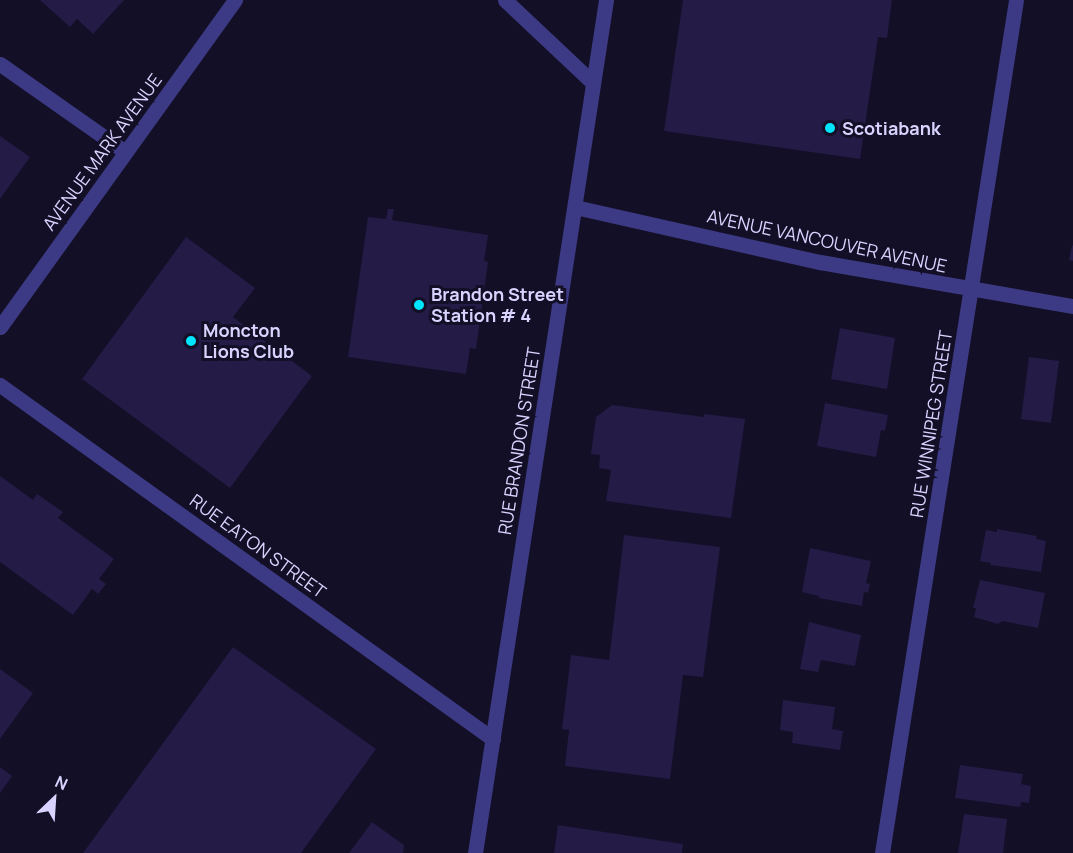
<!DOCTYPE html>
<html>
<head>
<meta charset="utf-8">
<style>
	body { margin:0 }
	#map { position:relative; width:1073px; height:853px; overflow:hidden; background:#130f26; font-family:Manrope,sans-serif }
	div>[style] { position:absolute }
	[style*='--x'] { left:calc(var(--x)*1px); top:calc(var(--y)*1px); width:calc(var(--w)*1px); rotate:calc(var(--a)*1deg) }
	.building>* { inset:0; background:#241b47 }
	.minor>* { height:15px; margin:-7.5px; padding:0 7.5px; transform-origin:7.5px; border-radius:7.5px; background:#3d3a85 }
	.dots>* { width:16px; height:16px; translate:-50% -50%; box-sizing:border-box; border:3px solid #130f26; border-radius:50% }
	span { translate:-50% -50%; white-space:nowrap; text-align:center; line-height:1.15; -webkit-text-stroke:6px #130f26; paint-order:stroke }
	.poi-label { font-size:18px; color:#d9d4ff; font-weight:700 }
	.left { translate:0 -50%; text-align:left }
	.street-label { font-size:18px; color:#d9d4ff }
	.north { position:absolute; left:24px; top:769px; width:60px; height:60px; -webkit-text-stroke:4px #130f26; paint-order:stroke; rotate:25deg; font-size:16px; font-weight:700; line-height:24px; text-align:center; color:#d9d4ff }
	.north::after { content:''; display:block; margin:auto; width:21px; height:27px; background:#d9d4ff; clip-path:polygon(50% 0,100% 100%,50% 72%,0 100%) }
</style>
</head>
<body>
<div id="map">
	<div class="building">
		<i style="clip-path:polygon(40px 0,124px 0,93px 34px,77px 19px,70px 27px)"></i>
		<i style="clip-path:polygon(683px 0,892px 0,887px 38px,878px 37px,860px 159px,664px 131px)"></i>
		<i style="clip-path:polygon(0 136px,30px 157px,0 199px)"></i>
		<i style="clip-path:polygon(388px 209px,394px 209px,392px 220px,488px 235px,484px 261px,488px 262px,476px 349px,470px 348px,466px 374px,348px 357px,368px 217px,386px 219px)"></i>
		<i style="clip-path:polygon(186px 237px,255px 288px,233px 317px,312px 376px,230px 488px,82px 379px)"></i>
		<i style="clip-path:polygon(1072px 245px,1073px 246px,1073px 261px,1069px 260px)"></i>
		<i style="clip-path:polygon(840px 328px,895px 338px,887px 389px,831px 379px)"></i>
		<i style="clip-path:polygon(1029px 357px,1059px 361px,1051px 423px,1021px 419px)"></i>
		<i style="clip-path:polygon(825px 403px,888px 415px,885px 431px,881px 430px,876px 457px,817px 446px)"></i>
		<i style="clip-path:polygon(612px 405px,704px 417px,704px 414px,745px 419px,731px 518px,606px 501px,611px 470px,599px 468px,600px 455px,591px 454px,596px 417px)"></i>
		<i style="clip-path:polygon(0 476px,33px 500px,37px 494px,63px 512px,58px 518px,114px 559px,99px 579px,106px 584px,98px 594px,92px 589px,73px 615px,0 562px)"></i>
		<i style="clip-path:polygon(997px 529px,1037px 536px,1036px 539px,1046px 541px,1041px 572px,990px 565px,991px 563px,980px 561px,986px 530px,997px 532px)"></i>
		<i style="clip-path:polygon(624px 535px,720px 547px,703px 677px,683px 675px,670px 779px,565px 766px,569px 730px,562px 729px,571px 655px,609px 660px)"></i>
		<i style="clip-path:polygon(810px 548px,871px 561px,866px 583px,870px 584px,868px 593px,864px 592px,862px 606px,819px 598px,819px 596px,802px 592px)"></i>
		<i style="clip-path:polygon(980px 580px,1045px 593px,1038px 628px,1002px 621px,998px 624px,974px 617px,976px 608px,973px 608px)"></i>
		<i style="clip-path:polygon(809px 622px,861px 635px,855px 666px,821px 660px,818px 672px,800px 669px)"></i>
		<i style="clip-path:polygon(233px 647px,376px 749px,301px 853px,83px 853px)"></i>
		<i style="clip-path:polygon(0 669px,33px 693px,0 739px)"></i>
		<i style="clip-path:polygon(783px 700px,835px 707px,832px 729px,843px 731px,840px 750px,792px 743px,793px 732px,780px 730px)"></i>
		<i style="clip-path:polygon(960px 765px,1023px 774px,1021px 784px,1031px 786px,1029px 803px,1021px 802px,1020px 807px,955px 798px)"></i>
		<i style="clip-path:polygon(0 767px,12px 776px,0 793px)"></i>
		<i style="clip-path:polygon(964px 814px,1007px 819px,1003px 853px,958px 853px)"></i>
		<i style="clip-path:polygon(372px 822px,404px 845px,403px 853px,349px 853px)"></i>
		<i style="clip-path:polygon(558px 825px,683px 844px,682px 853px,554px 853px)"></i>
	</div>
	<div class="minor">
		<i style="--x:505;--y:0;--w:121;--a:43.3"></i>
		<i style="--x:0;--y:64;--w:153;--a:35.1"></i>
		<i style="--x:575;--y:207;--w:251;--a:12.7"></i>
		<i style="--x:820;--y:262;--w:257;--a:9.9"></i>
		<i style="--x:0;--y:327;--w:403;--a:-54.3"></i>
		<i style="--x:0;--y:385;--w:607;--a:35.68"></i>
		<i style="--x:475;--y:853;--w:863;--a:-81.27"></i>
		<i style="--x:882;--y:853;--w:863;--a:-81.07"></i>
	</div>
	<div class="dots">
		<i style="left:830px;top:128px;background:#00e5ff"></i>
		<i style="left:419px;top:305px;background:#00e5ff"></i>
		<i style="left:191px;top:341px;background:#00e5ff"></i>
	</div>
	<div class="poi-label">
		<span class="left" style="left:842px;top:128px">Scotiabank</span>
		<span class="left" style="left:431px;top:305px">Brandon Street<br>Station # 4</span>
		<span class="left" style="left:203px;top:341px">Moncton<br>Lions Club</span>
	</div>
	<div class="street-label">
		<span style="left:102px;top:152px;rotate:-54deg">AVENUE MARK AVENUE</span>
		<span style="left:827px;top:241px;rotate:12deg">AVENUE VANCOUVER AVENUE</span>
		<span style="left:931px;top:424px;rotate:-81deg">RUE WINNIPEG STREET</span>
		<span style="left:519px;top:441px;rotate:-81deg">RUE BRANDON STREET</span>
		<span style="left:258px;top:546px;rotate:36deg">RUE EATON STREET</span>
	</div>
	<div class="north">N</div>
</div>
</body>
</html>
